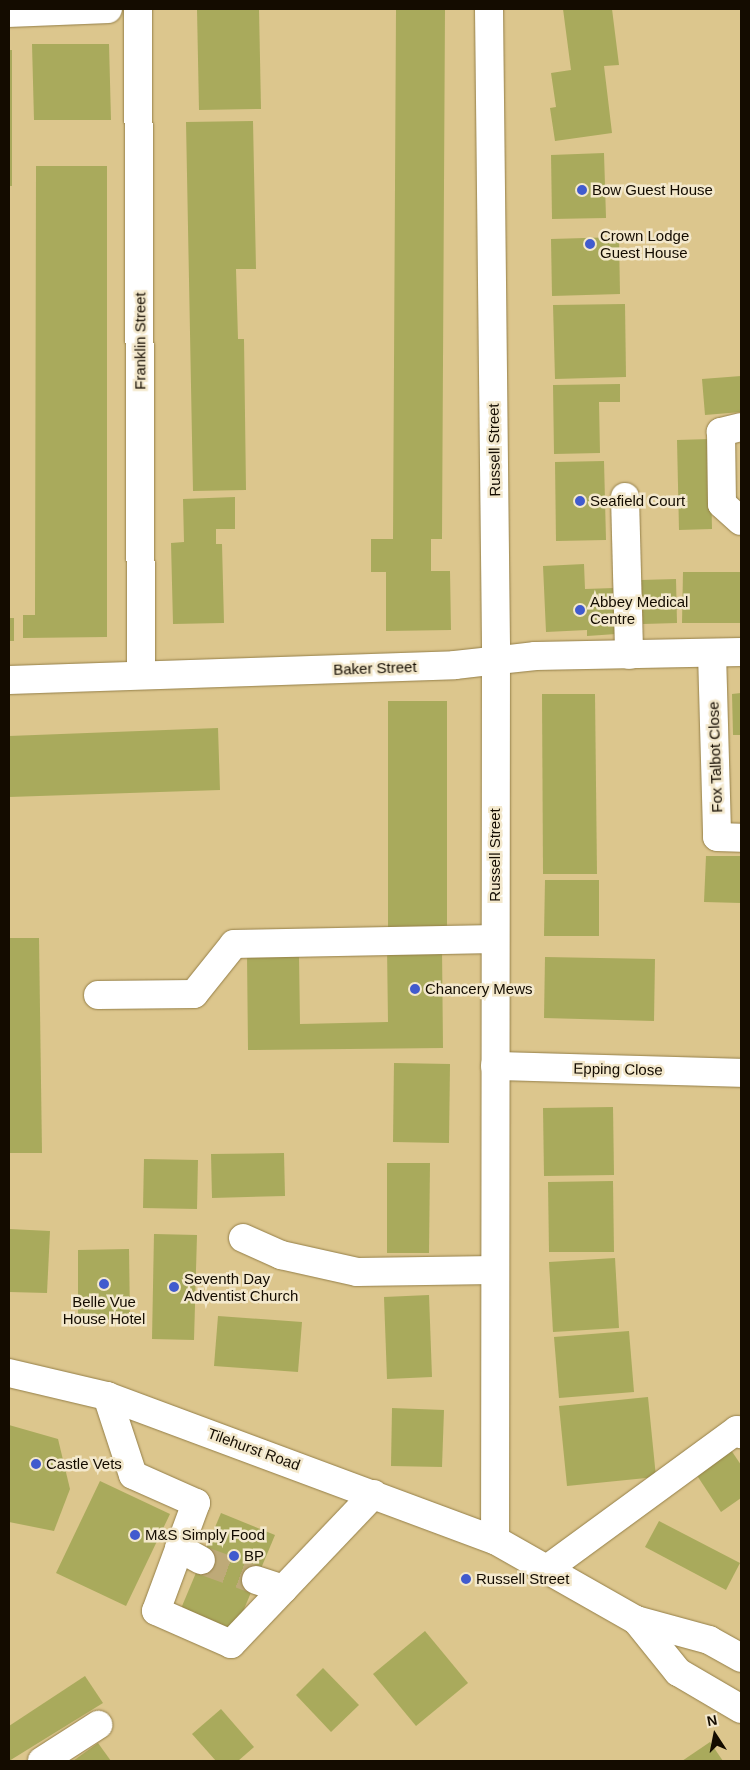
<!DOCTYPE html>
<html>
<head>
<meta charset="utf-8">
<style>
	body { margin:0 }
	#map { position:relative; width:750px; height:1770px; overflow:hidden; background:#dcc68d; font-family:Arial,sans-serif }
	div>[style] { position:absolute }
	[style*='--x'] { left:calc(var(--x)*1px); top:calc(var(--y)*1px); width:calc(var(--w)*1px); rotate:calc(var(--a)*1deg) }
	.building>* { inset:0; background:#a9aa5c }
	.minor-tunnel>* { height:28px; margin-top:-14px; transform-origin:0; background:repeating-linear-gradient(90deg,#beaa78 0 28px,transparent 0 42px) }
	.roads { filter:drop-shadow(0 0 1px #947f48) drop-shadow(0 0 1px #947f48) }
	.minor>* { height:28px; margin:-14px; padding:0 14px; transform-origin:14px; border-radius:14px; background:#fff }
	.dots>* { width:14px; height:14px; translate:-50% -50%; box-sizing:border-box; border:2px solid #f3e8cc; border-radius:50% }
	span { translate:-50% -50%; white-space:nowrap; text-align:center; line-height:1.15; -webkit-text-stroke:5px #f3e8cc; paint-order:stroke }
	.poi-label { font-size:15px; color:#140c00 }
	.left { translate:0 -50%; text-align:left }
	.street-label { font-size:15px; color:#140c00 }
	.frame { position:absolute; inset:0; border:10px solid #140c00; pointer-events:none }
	.north { position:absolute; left:690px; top:1710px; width:50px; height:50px; -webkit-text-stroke:4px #f3e8cc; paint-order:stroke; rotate:349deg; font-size:14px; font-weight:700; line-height:20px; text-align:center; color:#140c00 }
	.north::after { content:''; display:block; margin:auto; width:18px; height:22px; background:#140c00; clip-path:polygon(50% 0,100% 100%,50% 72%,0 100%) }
</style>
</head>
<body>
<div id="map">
	<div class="building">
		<i style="clip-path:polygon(197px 9px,259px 9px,261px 109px,199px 110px)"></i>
		<i style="clip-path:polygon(396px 9px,445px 9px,442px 539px,431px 539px,431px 571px,450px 571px,451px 630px,386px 631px,386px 572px,371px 572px,371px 539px,393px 539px)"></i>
		<i style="clip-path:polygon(563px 9px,612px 9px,619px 65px,604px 66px,612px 133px,555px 141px,550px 108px,556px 107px,551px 73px,571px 70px)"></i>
		<i style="clip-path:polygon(32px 44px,109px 44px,111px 120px,34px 120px)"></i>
		<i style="clip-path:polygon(9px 50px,12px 50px,12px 186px,9px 186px)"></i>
		<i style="clip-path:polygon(253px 121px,256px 269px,236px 269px,238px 339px,244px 339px,246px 490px,193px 491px,186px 122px)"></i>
		<i style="clip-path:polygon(604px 153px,606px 218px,552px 219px,551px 155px)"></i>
		<i style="clip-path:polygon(36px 166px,107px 166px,107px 637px,23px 638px,23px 615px,35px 615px)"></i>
		<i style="clip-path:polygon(619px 237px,620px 294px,552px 296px,551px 239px)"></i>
		<i style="clip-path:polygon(625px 304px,626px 377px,555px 379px,553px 305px)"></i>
		<i style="clip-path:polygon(741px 376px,741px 412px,705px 415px,702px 379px)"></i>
		<i style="clip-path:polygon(620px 384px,620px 402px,599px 402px,600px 453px,554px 454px,553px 385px)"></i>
		<i style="clip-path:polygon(710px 439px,712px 529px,679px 530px,677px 440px)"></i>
		<i style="clip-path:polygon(604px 461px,606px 540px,556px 541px,555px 462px)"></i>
		<i style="clip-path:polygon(235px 497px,235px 529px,216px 529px,216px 544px,222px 544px,224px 623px,173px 624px,171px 543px,184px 542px,183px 499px)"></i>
		<i style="clip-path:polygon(584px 564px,585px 589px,614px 588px,616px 634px,587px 636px,587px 630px,546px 632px,543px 566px)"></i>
		<i style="clip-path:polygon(683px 572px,741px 572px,740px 623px,682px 623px)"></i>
		<i style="clip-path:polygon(676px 579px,677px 623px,643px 624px,641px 580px)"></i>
		<i style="clip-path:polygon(9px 618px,14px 618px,14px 641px,9px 641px)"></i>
		<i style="clip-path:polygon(741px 693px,741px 735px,733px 735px,732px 694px)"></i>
		<i style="clip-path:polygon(542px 694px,595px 694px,597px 874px,543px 874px)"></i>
		<i style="clip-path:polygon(388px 701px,447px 701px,447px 935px,388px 935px)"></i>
		<i style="clip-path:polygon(218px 728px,220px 790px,9px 797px,9px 736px)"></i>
		<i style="clip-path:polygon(706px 856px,741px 856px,741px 903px,704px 902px)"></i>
		<i style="clip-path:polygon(545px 880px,599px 880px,599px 936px,544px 936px)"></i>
		<i style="clip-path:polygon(9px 938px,39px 938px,42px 1153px,9px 1153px)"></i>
		<i style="clip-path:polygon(387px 947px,442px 947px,443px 1048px,248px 1050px,247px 955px,299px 955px,300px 1024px,388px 1022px)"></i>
		<i style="clip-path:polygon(545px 957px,655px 959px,654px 1021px,544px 1018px)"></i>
		<i style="clip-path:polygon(394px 1063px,450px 1064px,449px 1143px,393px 1142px)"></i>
		<i style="clip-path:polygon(613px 1107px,614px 1175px,544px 1176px,543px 1108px)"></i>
		<i style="clip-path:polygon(284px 1153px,285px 1196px,212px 1198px,211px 1154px)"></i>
		<i style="clip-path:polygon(144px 1159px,198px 1160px,197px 1209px,143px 1208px)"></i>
		<i style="clip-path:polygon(387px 1163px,430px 1163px,429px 1253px,387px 1253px)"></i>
		<i style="clip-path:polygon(613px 1181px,614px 1252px,549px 1252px,548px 1182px)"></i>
		<i style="clip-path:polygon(9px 1229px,50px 1231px,47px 1293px,9px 1292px)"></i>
		<i style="clip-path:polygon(154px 1234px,197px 1235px,194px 1340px,152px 1339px)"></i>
		<i style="clip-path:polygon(129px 1249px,130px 1319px,78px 1320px,78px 1250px)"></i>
		<i style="clip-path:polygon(615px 1258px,619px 1328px,553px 1332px,549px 1262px)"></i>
		<i style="clip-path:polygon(429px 1295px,432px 1377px,387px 1379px,384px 1297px)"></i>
		<i style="clip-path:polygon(218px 1316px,302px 1322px,298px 1372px,214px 1366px)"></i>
		<i style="clip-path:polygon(629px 1331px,634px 1392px,559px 1398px,554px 1337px)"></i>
		<i style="clip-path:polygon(648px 1397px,656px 1477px,567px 1486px,559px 1406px)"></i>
		<i style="clip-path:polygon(392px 1408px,444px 1410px,442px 1467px,391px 1466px)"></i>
		<i style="clip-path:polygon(9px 1425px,58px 1439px,70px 1489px,54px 1531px,9px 1522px)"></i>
		<i style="clip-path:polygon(731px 1450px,741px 1465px,741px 1498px,721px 1512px,696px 1474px)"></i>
		<i style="clip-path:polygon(100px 1481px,170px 1514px,126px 1606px,56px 1573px)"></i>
		<i style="clip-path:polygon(221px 1513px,275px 1535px,234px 1633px,180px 1611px)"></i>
		<i style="clip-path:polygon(659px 1521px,740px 1563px,726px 1590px,645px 1547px)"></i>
		<i style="clip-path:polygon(425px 1631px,468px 1683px,416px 1726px,373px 1674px)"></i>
		<i style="clip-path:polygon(323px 1668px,359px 1705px,331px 1732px,296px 1695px)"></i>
		<i style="clip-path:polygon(85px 1676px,103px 1703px,9px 1761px,9px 1726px)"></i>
		<i style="clip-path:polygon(221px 1709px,254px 1747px,238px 1761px,216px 1761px,192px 1734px)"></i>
		<i style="clip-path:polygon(710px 1742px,723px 1761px,682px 1761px)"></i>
		<i style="clip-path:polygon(98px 1743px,111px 1761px,73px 1761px)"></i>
	</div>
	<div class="minor-tunnel">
		<i style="--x:201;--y:1560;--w:59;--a:20"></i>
	</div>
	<div class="roads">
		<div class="minor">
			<i style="--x:138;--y:9;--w:665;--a:89.74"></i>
			<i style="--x:489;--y:9;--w:636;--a:89.37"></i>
			<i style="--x:496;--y:645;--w:895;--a:90.06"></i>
			<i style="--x:9;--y:13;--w:99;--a:-2.3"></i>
			<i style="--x:741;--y:427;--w:21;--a:166"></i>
			<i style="--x:721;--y:432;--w:72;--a:89.2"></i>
			<i style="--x:722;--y:504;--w:25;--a:42"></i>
			<i style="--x:625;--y:497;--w:158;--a:88.5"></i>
			<i style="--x:712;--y:653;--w:184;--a:88.4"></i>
			<i style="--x:717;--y:837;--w:24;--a:2"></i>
			<i style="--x:9;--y:680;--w:446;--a:-1.9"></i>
			<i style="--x:455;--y:665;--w:81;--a:-6.4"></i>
			<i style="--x:535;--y:656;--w:206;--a:-1.1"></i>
			<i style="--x:98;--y:995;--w:96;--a:-0.6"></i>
			<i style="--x:194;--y:994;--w:64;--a:-51.3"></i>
			<i style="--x:234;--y:944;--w:261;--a:-1.1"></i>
			<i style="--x:495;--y:1066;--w:246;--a:1.6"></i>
			<i style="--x:243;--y:1238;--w:42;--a:24.1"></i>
			<i style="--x:281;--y:1255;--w:78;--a:12.6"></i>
			<i style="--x:357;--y:1272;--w:138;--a:-0.8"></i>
			<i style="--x:9;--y:1373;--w:101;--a:13.2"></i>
			<i style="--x:107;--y:1396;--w:414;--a:20.4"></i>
			<i style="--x:495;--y:1540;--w:162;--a:29.6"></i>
			<i style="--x:636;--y:1620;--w:76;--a:15.3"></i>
			<i style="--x:709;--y:1640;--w:37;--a:29"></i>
			<i style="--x:107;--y:1396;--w:83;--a:71.8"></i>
			<i style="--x:133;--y:1475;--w:69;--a:24"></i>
			<i style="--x:196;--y:1503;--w:115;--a:110.3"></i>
			<i style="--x:156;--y:1611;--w:82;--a:23.7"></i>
			<i style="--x:231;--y:1644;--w:207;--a:-46.4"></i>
			<i style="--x:179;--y:1548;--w:25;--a:29"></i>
			<i style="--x:547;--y:1569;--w:235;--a:-36.2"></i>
			<i style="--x:737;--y:1430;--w:6;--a:45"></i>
			<i style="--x:256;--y:1580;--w:29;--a:18"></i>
			<i style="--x:636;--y:1620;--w:67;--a:51.1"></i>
			<i style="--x:678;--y:1672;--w:73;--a:30.4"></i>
			<i style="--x:42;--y:1761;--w:67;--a:-32.7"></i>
		</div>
	</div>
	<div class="dots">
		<i style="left:582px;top:190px;background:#415bce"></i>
		<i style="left:590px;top:244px;background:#415bce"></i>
		<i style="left:580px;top:501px;background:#415bce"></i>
		<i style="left:580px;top:610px;background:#415bce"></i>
		<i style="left:415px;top:989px;background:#415bce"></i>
		<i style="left:104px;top:1284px;background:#415bce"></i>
		<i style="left:174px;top:1287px;background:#415bce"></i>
		<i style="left:36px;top:1464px;background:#415bce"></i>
		<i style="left:135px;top:1535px;background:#415bce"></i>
		<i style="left:234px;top:1556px;background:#415bce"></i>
		<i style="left:466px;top:1579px;background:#415bce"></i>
	</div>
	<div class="poi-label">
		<span class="left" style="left:592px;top:190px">Bow Guest House</span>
		<span class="left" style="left:600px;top:244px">Crown Lodge<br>Guest House</span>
		<span class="left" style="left:590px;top:501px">Seafield Court</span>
		<span class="left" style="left:590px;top:610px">Abbey Medical<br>Centre</span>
		<span class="left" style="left:425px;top:989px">Chancery Mews</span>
		<span class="left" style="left:184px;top:1287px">Seventh Day<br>Adventist Church</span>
		<span style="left:104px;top:1310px">Belle Vue<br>House Hotel</span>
		<span class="left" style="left:46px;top:1464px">Castle Vets</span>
		<span class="left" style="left:145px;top:1535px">M&amp;S Simply Food</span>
		<span class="left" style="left:244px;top:1556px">BP</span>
		<span class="left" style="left:476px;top:1579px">Russell Street</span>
	</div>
	<div class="street-label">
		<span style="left:140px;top:341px;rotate:-90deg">Franklin Street</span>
		<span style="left:494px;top:450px;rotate:-91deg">Russell Street</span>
		<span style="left:375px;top:668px;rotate:-2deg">Baker Street</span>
		<span style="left:715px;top:757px;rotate:-92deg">Fox Talbot Close</span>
		<span style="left:495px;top:855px;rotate:-90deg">Russell Street</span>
		<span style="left:618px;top:1069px;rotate:1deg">Epping Close</span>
		<span style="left:254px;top:1449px;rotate:20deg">Tilehurst Road</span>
	</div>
	<div class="frame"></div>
	<div class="north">N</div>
</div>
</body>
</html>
